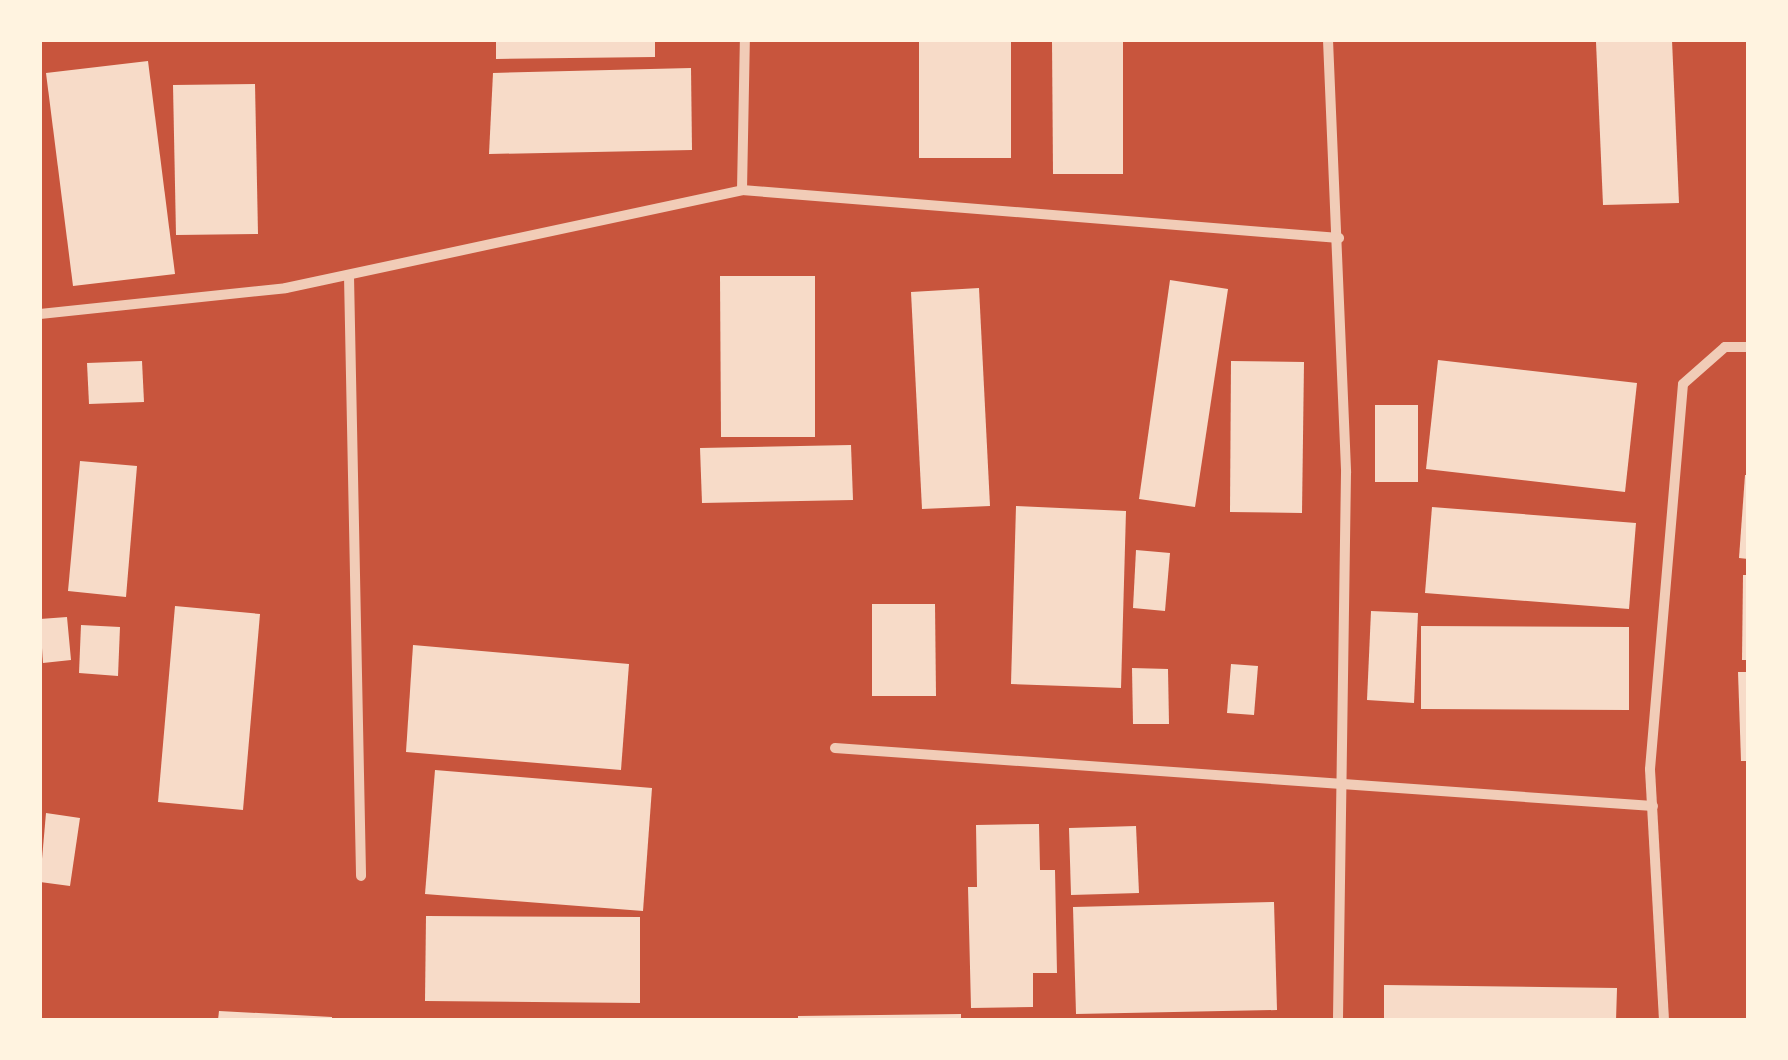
<!DOCTYPE html>
<html>
<head>
<meta charset="utf-8">
<style>
	body { margin:0 }
	#map { position:relative; width:1788px; height:1060px; overflow:hidden; background:#c8553d; font-family:Jost,sans-serif }
	div>[style] { position:absolute }
	[style*='--x'] { left:calc(var(--x)*1px); top:calc(var(--y)*1px); width:calc(var(--w)*1px); rotate:calc(var(--a)*1deg) }
	.building>* { inset:0; background:#f7dbc8 }
	.minor>* { height:10px; margin:-5px; padding:0 5px; transform-origin:5px; border-radius:5px; background:#f1ccb7 }
	span { translate:-50% -50%; white-space:nowrap; text-align:center; line-height:1.15; -webkit-text-stroke:10px #fff3e0; paint-order:stroke }
	.frame { position:absolute; inset:0; border:42px solid #fff3e0; pointer-events:none }
</style>
</head>
<body>
<div id="map">
	<div class="building">
		<i style="clip-path:polygon(496px 40px,655px 40px,655px 57px,496px 59px)"></i>
		<i style="clip-path:polygon(919px 40px,1011px 40px,1011px 158px,919px 158px)"></i>
		<i style="clip-path:polygon(1052px 40px,1123px 40px,1123px 174px,1053px 174px)"></i>
		<i style="clip-path:polygon(1672px 40px,1679px 203px,1603px 205px,1596px 42px)"></i>
		<i style="clip-path:polygon(148px 61px,175px 274px,73px 286px,46px 73px)"></i>
		<i style="clip-path:polygon(691px 68px,692px 150px,489px 154px,493px 73px)"></i>
		<i style="clip-path:polygon(255px 84px,258px 234px,176px 235px,173px 85px)"></i>
		<i style="clip-path:polygon(720px 276px,815px 276px,815px 437px,721px 437px)"></i>
		<i style="clip-path:polygon(1170px 280px,1228px 289px,1195px 507px,1139px 499px)"></i>
		<i style="clip-path:polygon(979px 288px,990px 506px,922px 509px,911px 292px)"></i>
		<i style="clip-path:polygon(1438px 360px,1637px 383px,1625px 492px,1426px 469px)"></i>
		<i style="clip-path:polygon(142px 361px,144px 402px,89px 404px,87px 363px)"></i>
		<i style="clip-path:polygon(1231px 361px,1304px 362px,1302px 513px,1230px 512px)"></i>
		<i style="clip-path:polygon(1375px 405px,1418px 405px,1418px 482px,1375px 482px)"></i>
		<i style="clip-path:polygon(851px 445px,853px 500px,702px 503px,700px 448px)"></i>
		<i style="clip-path:polygon(80px 461px,137px 466px,126px 597px,68px 591px)"></i>
		<i style="clip-path:polygon(1745px 475px,1748px 475px,1748px 559px,1739px 558px)"></i>
		<i style="clip-path:polygon(1016px 506px,1126px 511px,1121px 688px,1011px 684px)"></i>
		<i style="clip-path:polygon(1432px 507px,1636px 523px,1629px 609px,1425px 593px)"></i>
		<i style="clip-path:polygon(1136px 550px,1170px 553px,1165px 611px,1133px 608px)"></i>
		<i style="clip-path:polygon(1743px 575px,1748px 575px,1748px 660px,1742px 660px)"></i>
		<i style="clip-path:polygon(872px 604px,935px 604px,936px 696px,872px 696px)"></i>
		<i style="clip-path:polygon(175px 606px,260px 614px,243px 810px,158px 802px)"></i>
		<i style="clip-path:polygon(1371px 611px,1418px 613px,1414px 703px,1367px 700px)"></i>
		<i style="clip-path:polygon(67px 617px,71px 660px,43px 663px,40px 619px)"></i>
		<i style="clip-path:polygon(81px 625px,120px 627px,118px 676px,79px 673px)"></i>
		<i style="clip-path:polygon(1421px 626px,1629px 627px,1629px 710px,1421px 709px)"></i>
		<i style="clip-path:polygon(413px 645px,629px 664px,621px 770px,406px 752px)"></i>
		<i style="clip-path:polygon(1231px 664px,1258px 666px,1254px 715px,1227px 713px)"></i>
		<i style="clip-path:polygon(1132px 668px,1168px 669px,1169px 724px,1133px 724px)"></i>
		<i style="clip-path:polygon(1738px 672px,1748px 672px,1748px 761px,1741px 761px)"></i>
		<i style="clip-path:polygon(435px 770px,652px 788px,643px 911px,425px 894px)"></i>
		<i style="clip-path:polygon(46px 813px,80px 818px,70px 886px,40px 882px)"></i>
		<i style="clip-path:polygon(1039px 824px,1040px 870px,1055px 870px,1057px 973px,1033px 973px,1033px 1007px,971px 1008px,968px 887px,977px 887px,976px 825px)"></i>
		<i style="clip-path:polygon(1136px 826px,1139px 893px,1071px 895px,1069px 828px)"></i>
		<i style="clip-path:polygon(1274px 902px,1277px 1010px,1076px 1014px,1073px 907px)"></i>
		<i style="clip-path:polygon(426px 916px,640px 917px,640px 1003px,425px 1001px)"></i>
		<i style="clip-path:polygon(1384px 985px,1617px 988px,1616px 1020px,1384px 1020px)"></i>
		<i style="clip-path:polygon(219px 1011px,332px 1017px,332px 1020px,218px 1020px)"></i>
		<i style="clip-path:polygon(961px 1014px,961px 1020px,798px 1020px,798px 1016px)"></i>
	</div>
	<div class="minor">
		<i style="--x:1328;--y:40;--w:433;--a:87.6"></i>
		<i style="--x:1346;--y:473;--w:547;--a:90.84"></i>
		<i style="--x:742;--y:190;--w:150;--a:-88.9"></i>
		<i style="--x:349;--y:276;--w:600;--a:88.85"></i>
		<i style="--x:40;--y:314;--w:247;--a:-6"></i>
		<i style="--x:286;--y:288;--w:466;--a:-12.1"></i>
		<i style="--x:742;--y:190;--w:599;--a:4.6"></i>
		<i style="--x:835;--y:748;--w:820;--a:4.06"></i>
		<i style="--x:1664;--y:1020;--w:251;--a:-93.2"></i>
		<i style="--x:1650;--y:769;--w:386;--a:-85.1"></i>
		<i style="--x:1683;--y:384;--w:56;--a:-41.4"></i>
		<i style="--x:1725;--y:347;--w:23;--a:0"></i>
	</div>
	<div class="frame"></div>
</div>
</body>
</html>
